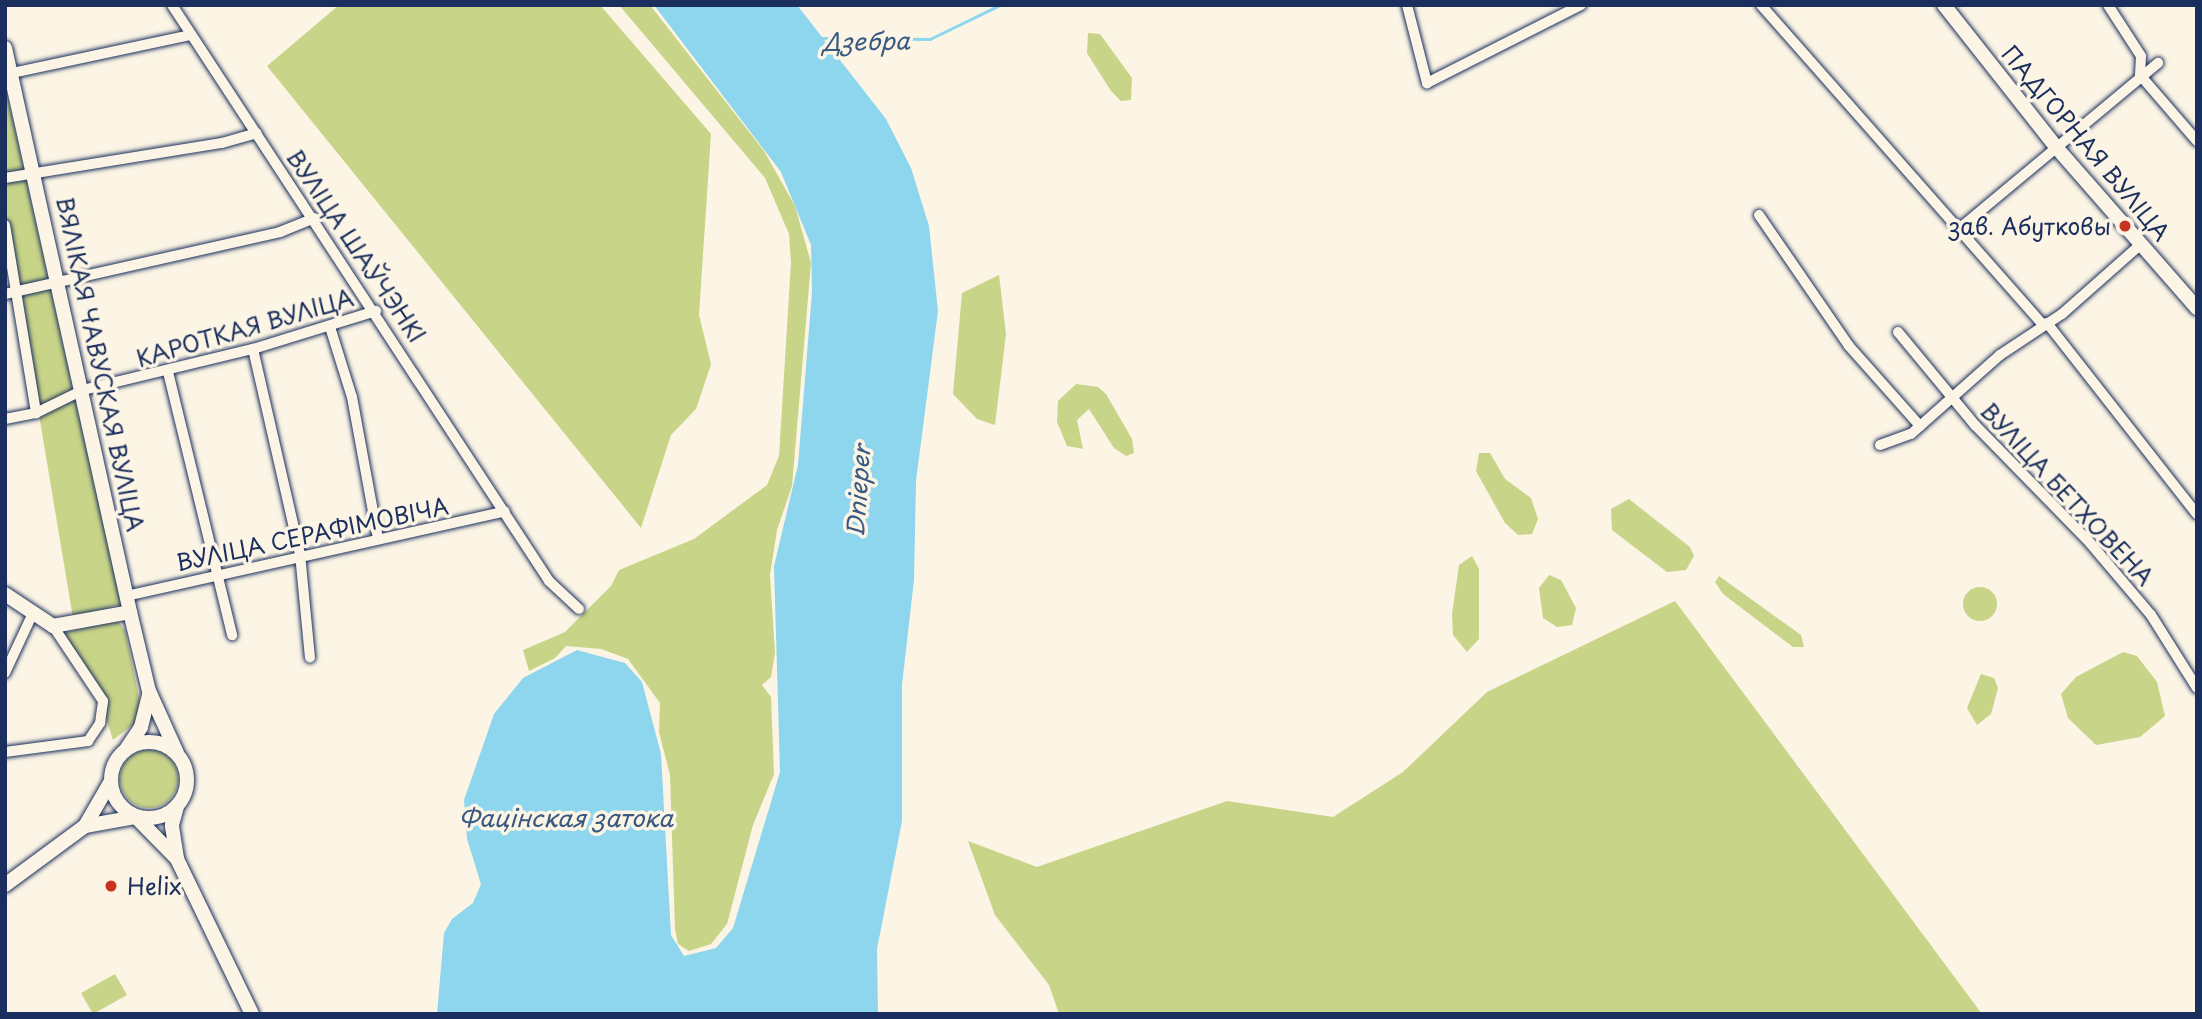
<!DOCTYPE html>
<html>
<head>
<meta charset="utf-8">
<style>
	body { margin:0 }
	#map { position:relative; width:2202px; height:1019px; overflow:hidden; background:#fcf5e5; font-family:"Playpen Sans",sans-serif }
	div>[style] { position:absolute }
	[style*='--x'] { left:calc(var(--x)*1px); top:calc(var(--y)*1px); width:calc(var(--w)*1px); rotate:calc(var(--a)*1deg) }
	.green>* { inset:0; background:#c8d488 }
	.round { border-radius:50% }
	.water>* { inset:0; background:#8dd6ee }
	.stream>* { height:2.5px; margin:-1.25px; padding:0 1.25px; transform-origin:1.25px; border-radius:1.25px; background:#8dd6ee }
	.roads { filter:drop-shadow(0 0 2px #1b2f5e) drop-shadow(0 0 2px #1b2f5e) }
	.street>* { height:10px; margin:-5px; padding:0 5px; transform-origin:5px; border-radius:5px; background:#fcf5e5 }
	.secondary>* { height:14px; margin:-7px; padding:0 7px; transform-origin:7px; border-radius:7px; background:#fcf5e5 }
	.secondary>.ring { margin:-7px; padding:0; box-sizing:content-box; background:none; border:14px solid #fcf5e5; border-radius:50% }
	.dots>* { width:19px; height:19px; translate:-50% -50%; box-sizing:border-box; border:4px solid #fcf5e5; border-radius:50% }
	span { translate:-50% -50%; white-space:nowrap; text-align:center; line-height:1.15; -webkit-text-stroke:7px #fcf5e5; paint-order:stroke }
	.street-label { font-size:23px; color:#1b2f5e }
	.poi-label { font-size:23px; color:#1b2f5e }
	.right { translate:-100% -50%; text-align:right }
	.left { translate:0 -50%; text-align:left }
	.water-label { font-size:24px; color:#385982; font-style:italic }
	.frame { position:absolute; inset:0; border:7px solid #1b2f5e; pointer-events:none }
</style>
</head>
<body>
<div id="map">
	<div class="green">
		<i style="clip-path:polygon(339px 5px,600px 5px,711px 134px,699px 315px,711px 364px,696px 409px,671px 435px,641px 528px,267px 66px)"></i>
		<i style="clip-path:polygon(619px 5px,650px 5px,764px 151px,795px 206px,811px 263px,792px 486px,777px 530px,770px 575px,775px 653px,771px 677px,762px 685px,771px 697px,774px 774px,753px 825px,727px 924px,711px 944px,689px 951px,678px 944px,675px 929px,670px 775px,659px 732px,660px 703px,628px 659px,601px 649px,566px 646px,555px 658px,529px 671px,523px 650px,565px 632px,611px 586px,619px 570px,694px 539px,767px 485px,779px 456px,791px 263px,789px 234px,765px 178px)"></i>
		<i style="clip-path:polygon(1088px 33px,1100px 34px,1132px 78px,1131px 100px,1121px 101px,1111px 91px,1087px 53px)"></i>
		<i style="clip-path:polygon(5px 85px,121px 604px,73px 618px,5px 211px)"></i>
		<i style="clip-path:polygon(999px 275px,1006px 334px,995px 425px,977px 419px,953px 394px,962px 293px)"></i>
		<i style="clip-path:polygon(1076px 384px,1098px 387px,1106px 394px,1132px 439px,1134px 453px,1126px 456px,1114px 448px,1089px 409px,1077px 420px,1083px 449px,1067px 446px,1057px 422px,1058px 401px)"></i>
		<i style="clip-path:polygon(1479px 453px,1490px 453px,1505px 479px,1531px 498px,1538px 519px,1532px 534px,1518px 535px,1505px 523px,1476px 471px)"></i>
		<i style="clip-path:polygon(1629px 499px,1690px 547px,1694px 556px,1686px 570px,1667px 572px,1612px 530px,1611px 509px)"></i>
		<i style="clip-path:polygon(1472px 556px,1479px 569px,1479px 639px,1467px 652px,1453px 635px,1452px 614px,1459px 565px)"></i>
		<i style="clip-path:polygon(1549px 575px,1561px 580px,1576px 608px,1572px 625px,1557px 627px,1543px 618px,1539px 588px)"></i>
		<i style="clip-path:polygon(1719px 576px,1801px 635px,1804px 647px,1793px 647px,1723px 594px,1715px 582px)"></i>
		<i class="round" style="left:1963px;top:587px;width:34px;height:34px"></i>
		<i style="clip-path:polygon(1675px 601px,1982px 1014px,1059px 1014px,1049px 985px,995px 915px,968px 841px,1037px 867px,1227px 801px,1333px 817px,1403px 772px,1487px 692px)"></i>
		<i style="clip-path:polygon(117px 620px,125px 630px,140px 702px,135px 723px,113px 740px,103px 708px,64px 633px)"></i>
		<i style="clip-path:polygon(2123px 652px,2137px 656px,2157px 682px,2165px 716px,2140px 737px,2096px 745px,2068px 718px,2061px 694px,2076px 677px)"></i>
		<i style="clip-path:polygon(1981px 674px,1994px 678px,1998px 688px,1991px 714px,1977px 725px,1967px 708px)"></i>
		<i class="round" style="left:120px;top:750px;width:58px;height:58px"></i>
		<i style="clip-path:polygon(115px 974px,127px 995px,93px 1014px,81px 993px)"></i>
	</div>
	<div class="water">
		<i style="clip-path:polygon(654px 5px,797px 5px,886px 119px,911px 168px,929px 226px,938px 311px,916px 481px,914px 580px,902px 685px,902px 821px,877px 949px,878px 1014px,437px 1014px,444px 933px,452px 919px,473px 903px,481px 884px,467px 839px,464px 800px,494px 714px,523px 678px,577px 650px,625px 663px,642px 682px,661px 754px,671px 935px,684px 956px,716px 948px,733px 928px,780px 772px,774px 566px,798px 465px,812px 292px,811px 245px,781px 172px)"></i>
	</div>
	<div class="stream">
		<i style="--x:823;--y:38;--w:107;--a:0.5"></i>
		<i style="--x:930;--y:39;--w:78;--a:-25.9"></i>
	</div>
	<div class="roads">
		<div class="street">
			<i style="--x:172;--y:5;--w:688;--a:56.79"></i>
			<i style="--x:549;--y:581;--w:41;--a:43"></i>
			<i style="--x:1407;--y:5;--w:81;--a:75.6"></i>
			<i style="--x:1427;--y:83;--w:173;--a:-26.9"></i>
			<i style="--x:1761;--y:5;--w:425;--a:48.6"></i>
			<i style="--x:2108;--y:5;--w:61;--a:57.1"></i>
			<i style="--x:2141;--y:56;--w:19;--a:93"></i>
			<i style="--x:2140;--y:75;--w:87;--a:49.2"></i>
			<i style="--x:7;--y:74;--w:188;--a:-12"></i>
			<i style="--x:5;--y:178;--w:220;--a:-9.2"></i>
			<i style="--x:222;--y:143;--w:36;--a:-16"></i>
			<i style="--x:1759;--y:215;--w:159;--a:55.5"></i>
			<i style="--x:1849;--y:346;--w:107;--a:48.4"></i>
			<i style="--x:5;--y:225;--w:191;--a:80.6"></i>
			<i style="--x:1960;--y:228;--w:258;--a:-39.8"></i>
			<i style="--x:5;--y:294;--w:282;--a:-12.7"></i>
			<i style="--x:280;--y:232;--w:37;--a:-22"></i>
			<i style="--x:2047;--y:323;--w:243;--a:51.9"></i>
			<i style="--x:330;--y:327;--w:73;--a:72.6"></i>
			<i style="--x:352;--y:397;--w:143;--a:79.6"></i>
			<i style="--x:1898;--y:332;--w:121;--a:50.4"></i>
			<i style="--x:1975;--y:425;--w:165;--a:45.7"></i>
			<i style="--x:2090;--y:543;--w:94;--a:49.7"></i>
			<i style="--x:2151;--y:615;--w:86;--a:57.8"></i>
			<i style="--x:253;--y:349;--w:210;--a:77.1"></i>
			<i style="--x:300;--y:554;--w:104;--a:84.5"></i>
			<i style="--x:168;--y:372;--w:271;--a:76.3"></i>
			<i style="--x:5;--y:419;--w:32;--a:-11"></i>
			<i style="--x:36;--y:413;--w:52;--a:-26.1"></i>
			<i style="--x:83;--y:390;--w:175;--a:-13.6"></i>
			<i style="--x:253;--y:349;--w:129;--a:-17.2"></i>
			<i style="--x:1880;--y:445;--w:33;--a:-20"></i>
			<i style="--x:1911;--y:434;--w:119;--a:-41.6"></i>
			<i style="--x:2000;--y:355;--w:74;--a:-33.5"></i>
			<i style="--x:2062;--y:314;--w:106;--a:-41.5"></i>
			<i style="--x:126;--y:596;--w:388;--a:-12.6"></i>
			<i style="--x:5;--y:673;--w:64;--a:-65"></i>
			<i style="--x:5;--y:752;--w:84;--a:-7.5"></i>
			<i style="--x:88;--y:741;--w:22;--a:-56"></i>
			<i style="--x:100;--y:723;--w:22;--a:-82"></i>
			<i style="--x:103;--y:701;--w:90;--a:-123.7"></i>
		</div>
		<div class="secondary">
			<i style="--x:1944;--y:5;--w:181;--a:51.7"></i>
			<i style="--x:2056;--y:147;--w:214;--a:48.8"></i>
			<i style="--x:5;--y:48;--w:578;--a:77.5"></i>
			<i style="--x:130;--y:612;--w:81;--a:76.5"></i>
			<i style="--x:149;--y:691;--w:68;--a:65.7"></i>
			<i style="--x:5;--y:594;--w:58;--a:33.7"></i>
			<i style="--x:53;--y:626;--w:78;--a:-10.3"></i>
			<i class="ring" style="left:111px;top:742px;width:62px;height:62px"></i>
			<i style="--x:127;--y:748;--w:25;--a:-56"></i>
			<i style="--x:141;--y:727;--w:33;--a:-76"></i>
			<i style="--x:85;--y:826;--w:52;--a:-60"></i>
			<i style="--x:177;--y:858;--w:33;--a:-99"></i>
			<i style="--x:172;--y:825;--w:20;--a:-75"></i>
			<i style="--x:5;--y:885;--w:99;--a:-36.4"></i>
			<i style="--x:85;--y:826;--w:52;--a:-10"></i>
			<i style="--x:136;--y:817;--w:59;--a:45.7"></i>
			<i style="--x:177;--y:859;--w:172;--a:64.2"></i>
		</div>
	</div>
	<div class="dots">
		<i style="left:2125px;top:226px;background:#c8321e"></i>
		<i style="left:111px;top:886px;background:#c8321e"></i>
	</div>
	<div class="street-label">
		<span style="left:2086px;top:143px;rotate:50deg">ПАДГОРНАЯ ВУЛІЦА</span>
		<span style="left:356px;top:246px;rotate:56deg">ВУЛІЦА ШАЎЧЭНКІ</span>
		<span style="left:245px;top:328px;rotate:-16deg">КАРОТКАЯ ВУЛІЦА</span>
		<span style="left:100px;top:364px;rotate:78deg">ВЯЛІКАЯ ЧАВУСКАЯ ВУЛІЦА</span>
		<span style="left:2067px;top:494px;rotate:47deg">ВУЛІЦА БЕТХОВЕНА</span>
		<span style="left:312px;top:534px;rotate:-12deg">ВУЛІЦА СЕРАФІМОВІЧА</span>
	</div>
	<div class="poi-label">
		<span class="right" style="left:2111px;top:226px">зав. Абутковы</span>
		<span class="left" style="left:127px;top:886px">Helix</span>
	</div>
	<div class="water-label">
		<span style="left:866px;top:41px;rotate:-1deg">Дзебра</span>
		<span style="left:858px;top:491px;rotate:-86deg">Dnieper</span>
		<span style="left:566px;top:818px">Фацінская затока</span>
	</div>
	<div class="frame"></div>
</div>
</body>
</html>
